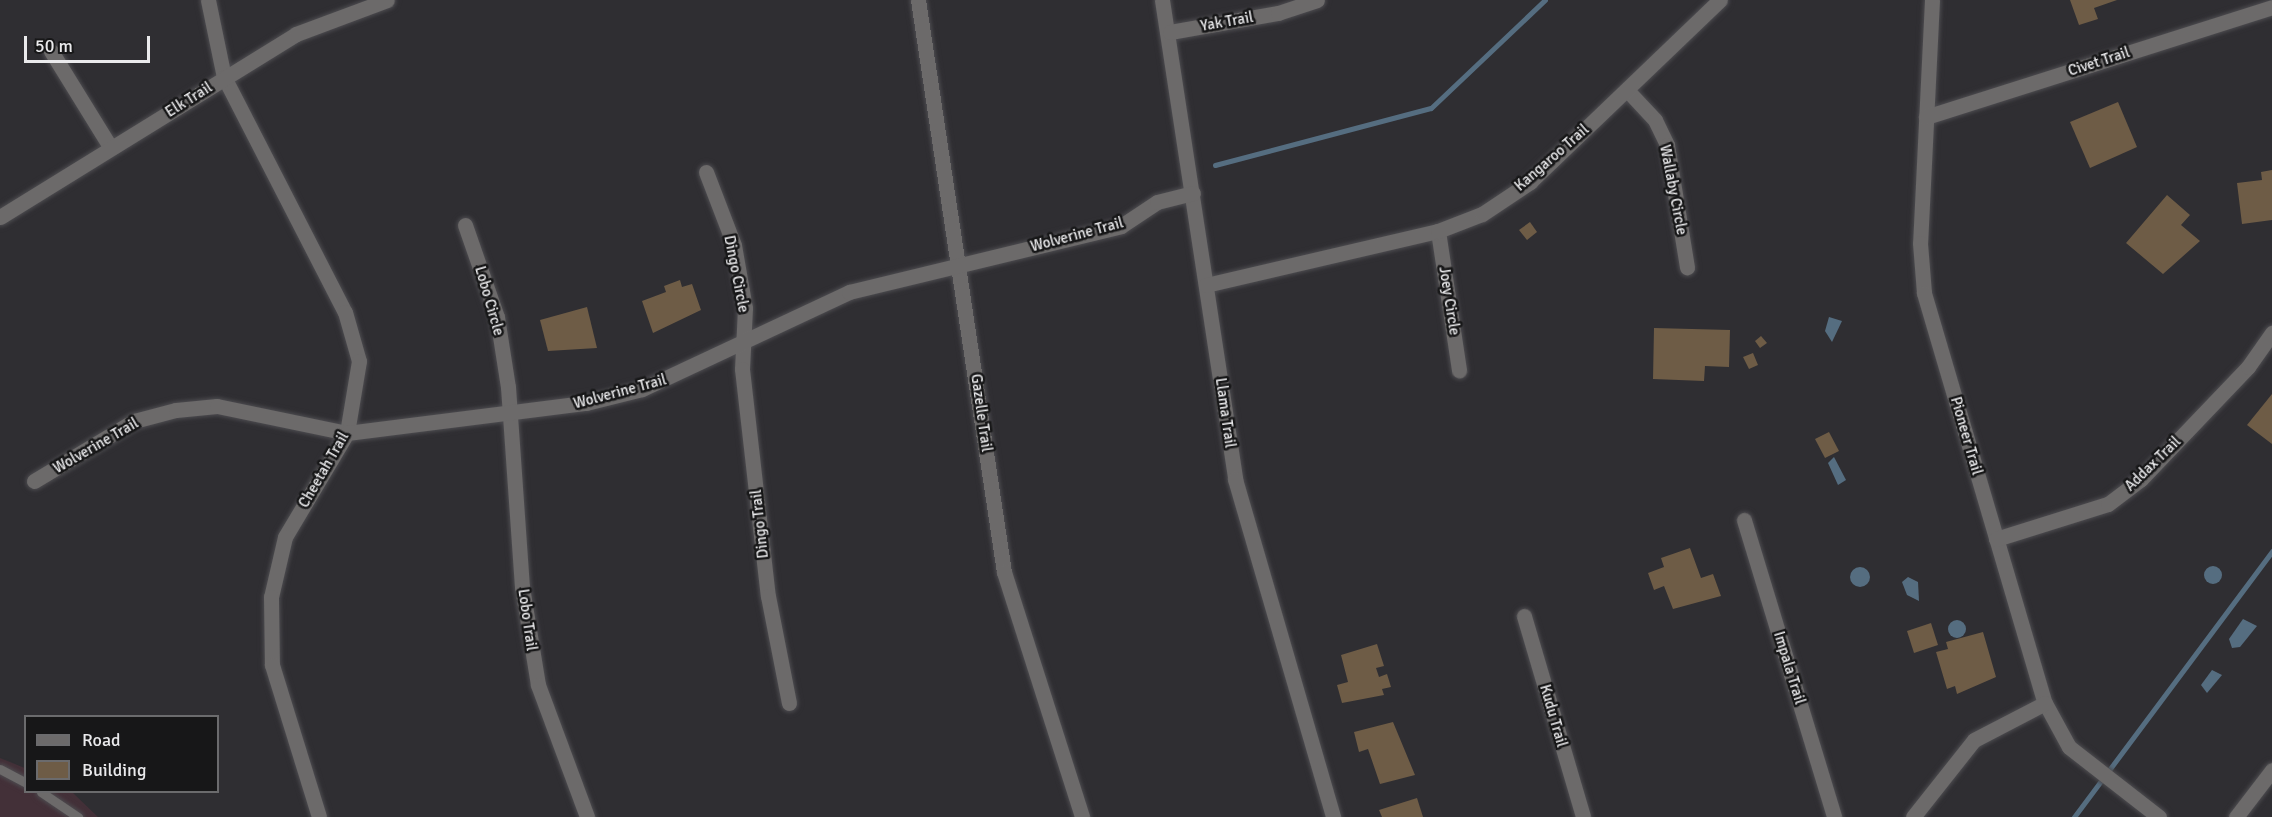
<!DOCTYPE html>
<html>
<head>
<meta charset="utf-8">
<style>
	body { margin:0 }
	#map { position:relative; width:2272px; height:817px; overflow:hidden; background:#2f2e32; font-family:Signika,sans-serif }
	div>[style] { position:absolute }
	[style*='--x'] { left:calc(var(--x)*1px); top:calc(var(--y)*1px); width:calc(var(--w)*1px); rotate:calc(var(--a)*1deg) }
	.commercial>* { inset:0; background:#433038 }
	.water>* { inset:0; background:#556d80 }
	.round { border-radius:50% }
	.stream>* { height:5px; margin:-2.5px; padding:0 2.5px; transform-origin:2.5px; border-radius:2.5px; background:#556d80 }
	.building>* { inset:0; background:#6e5c46 }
	.roads { filter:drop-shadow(0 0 2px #4d4c50) drop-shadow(0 0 2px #4d4c50) }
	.service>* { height:9px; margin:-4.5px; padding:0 4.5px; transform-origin:4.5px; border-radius:4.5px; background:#6c6a6a }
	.minor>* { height:15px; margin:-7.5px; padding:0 7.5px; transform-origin:7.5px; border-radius:7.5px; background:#6c6a6a }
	span { translate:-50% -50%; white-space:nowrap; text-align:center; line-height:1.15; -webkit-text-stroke:5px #171718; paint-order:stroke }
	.street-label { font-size:15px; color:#eaeaec }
	.legend { position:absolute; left:24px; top:715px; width:195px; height:78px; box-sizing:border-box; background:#171718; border:2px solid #6b6b6d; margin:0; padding:8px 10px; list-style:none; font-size:18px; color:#eaeaec }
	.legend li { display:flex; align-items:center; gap:12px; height:30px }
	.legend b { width:30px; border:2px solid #6b6b6d }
	.scale { position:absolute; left:24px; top:36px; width:126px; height:27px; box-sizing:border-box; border:3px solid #eaeaec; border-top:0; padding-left:8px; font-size:18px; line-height:21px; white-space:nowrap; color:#eaeaec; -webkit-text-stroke:4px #171718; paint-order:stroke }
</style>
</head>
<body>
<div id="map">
	<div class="commercial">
		<i style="clip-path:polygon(0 758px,25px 768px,26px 792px,72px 792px,98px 817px,0 817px)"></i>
	</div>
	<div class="water">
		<i style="clip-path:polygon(1829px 317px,1842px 321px,1832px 342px,1825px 331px)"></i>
		<i style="clip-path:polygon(1834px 457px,1846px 480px,1838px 485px,1828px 463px)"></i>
		<i class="round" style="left:2204px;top:566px;width:18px;height:18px"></i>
		<i class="round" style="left:1850px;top:567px;width:20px;height:20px"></i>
		<i style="clip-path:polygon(1908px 577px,1918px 582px,1919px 601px,1907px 595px,1902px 582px)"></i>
		<i style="clip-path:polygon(2243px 619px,2257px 626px,2240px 647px,2232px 648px,2229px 639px)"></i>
		<i class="round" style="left:1948px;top:620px;width:18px;height:18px"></i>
		<i style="clip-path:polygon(2212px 670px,2222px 675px,2207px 693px,2201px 685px)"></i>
	</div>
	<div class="stream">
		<i style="--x:1215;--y:165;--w:223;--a:-14.8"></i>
		<i style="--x:1431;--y:108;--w:157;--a:-43.5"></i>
		<i style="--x:2074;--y:817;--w:332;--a:-53.3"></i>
	</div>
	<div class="building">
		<i style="clip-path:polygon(2070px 0,2117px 0,2094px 8px,2098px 19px,2079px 25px)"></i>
		<i style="clip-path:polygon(2118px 102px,2137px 147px,2090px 168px,2070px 122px)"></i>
		<i style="clip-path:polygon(2272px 170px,2272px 220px,2242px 224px,2237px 183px,2262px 180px,2261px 172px)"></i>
		<i style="clip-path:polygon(2167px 195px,2190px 215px,2181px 225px,2200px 241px,2163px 274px,2126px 243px)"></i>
		<i style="clip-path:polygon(1530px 222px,1537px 232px,1527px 240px,1519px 230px)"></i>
		<i style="clip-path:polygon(680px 280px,682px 287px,692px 284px,701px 310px,653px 333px,642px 301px,666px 292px,664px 286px)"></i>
		<i style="clip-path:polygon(587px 307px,597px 348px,548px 351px,540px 320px)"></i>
		<i style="clip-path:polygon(1654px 328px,1730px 330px,1729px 367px,1705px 366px,1704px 381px,1653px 379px)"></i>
		<i style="clip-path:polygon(1761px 336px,1767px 343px,1760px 348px,1755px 341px)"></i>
		<i style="clip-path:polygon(1753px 353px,1758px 365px,1749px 369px,1743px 357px)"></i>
		<i style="clip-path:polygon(2272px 394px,2272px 444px,2247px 425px)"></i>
		<i style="clip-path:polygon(1829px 432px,1839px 451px,1825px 458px,1815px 439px)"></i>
		<i style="clip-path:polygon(1690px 548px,1701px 578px,1713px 574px,1721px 596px,1673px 609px,1664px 586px,1654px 590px,1648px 573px,1664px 567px,1661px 558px)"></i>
		<i style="clip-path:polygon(1931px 623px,1938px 645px,1914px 653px,1907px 631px)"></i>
		<i style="clip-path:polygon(1983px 632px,1996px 677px,1957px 694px,1955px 686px,1947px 689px,1936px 652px,1948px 649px,1946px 642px)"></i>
		<i style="clip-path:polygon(1377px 644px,1384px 666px,1376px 668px,1379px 677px,1387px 674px,1391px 687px,1382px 689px,1384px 695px,1342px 703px,1337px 685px,1348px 682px,1341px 655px)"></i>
		<i style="clip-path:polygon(1393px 722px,1415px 775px,1380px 784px,1368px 749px,1359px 752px,1354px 732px)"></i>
		<i style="clip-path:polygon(1417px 798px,1423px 817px,1382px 817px,1379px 810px)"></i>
	</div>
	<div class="roads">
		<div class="service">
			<i style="--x:0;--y:769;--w:30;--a:28"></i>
			<i style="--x:41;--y:792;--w:45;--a:34"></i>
		</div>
		<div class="minor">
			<i style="--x:208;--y:0;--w:79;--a:78.3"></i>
			<i style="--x:224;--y:77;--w:264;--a:62.8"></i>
			<i style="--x:345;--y:312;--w:51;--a:74.1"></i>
			<i style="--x:359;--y:361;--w:73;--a:99.5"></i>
			<i style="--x:347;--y:433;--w:121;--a:120.8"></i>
			<i style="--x:285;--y:537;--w:62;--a:103.1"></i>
			<i style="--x:271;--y:597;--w:68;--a:89.2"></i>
			<i style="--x:272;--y:665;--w:159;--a:72.8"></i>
			<i style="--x:918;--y:0;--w:578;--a:81.45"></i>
			<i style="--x:1004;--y:572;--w:257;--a:72.3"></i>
			<i style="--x:1162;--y:0;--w:485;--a:81.3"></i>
			<i style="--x:1235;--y:479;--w:352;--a:73.8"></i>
			<i style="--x:1932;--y:0;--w:243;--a:92.8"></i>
			<i style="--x:1920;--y:243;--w:50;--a:85.4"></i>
			<i style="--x:1924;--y:293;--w:427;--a:73.6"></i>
			<i style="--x:2045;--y:703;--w:50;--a:61.4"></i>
			<i style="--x:2069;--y:747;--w:114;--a:37.9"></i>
			<i style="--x:1170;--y:32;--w:110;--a:-10"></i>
			<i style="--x:1278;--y:13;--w:41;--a:-18.4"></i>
			<i style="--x:51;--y:51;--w:114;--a:58.3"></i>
			<i style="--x:1627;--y:90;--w:41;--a:47"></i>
			<i style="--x:1655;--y:120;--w:28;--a:64"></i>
			<i style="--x:1667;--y:145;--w:124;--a:80.7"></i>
			<i style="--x:1926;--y:117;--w:363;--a:-17.6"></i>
			<i style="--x:706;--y:172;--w:78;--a:69"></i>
			<i style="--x:734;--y:245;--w:64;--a:80.1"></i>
			<i style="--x:745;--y:308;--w:61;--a:92.8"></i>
			<i style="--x:742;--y:369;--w:228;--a:83.5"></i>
			<i style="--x:768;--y:596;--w:109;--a:78.9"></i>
			<i style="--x:0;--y:217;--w:348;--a:-31.7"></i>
			<i style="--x:296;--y:34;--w:97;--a:-20.5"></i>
			<i style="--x:465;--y:225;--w:97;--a:70.8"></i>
			<i style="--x:497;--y:317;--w:71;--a:81.1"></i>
			<i style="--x:508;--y:387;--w:200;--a:86"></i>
			<i style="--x:522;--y:587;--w:99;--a:80.7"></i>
			<i style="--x:538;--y:685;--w:141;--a:69.6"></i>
			<i style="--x:1438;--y:231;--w:141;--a:81.4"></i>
			<i style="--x:1206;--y:285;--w:238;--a:-13.1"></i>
			<i style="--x:1438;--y:231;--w:47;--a:-21.1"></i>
			<i style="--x:1482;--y:214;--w:58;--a:-33.7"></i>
			<i style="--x:1530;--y:182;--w:263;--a:-43.8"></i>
			<i style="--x:34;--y:481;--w:117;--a:-31"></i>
			<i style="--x:134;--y:421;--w:43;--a:-14.7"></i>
			<i style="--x:176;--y:410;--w:41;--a:-5.6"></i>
			<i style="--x:217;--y:406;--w:133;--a:11.7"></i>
			<i style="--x:347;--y:433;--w:241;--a:-7.2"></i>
			<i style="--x:586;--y:403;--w:58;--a:-14"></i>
			<i style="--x:642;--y:389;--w:229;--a:-25.1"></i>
			<i style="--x:849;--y:292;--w:280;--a:-13.6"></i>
			<i style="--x:1121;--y:226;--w:43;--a:-33.7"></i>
			<i style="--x:1157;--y:202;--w:37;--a:-14"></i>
			<i style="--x:1744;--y:520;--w:310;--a:73.1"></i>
			<i style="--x:1996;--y:539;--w:117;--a:-17.4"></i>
			<i style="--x:2108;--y:504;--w:41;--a:-37.1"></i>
			<i style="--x:2141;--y:479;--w:155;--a:-46.3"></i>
			<i style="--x:2248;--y:367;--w:42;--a:-54.8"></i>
			<i style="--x:1524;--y:616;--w:209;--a:73.6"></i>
			<i style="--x:1913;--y:817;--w:98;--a:-51.6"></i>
			<i style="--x:1974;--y:740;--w:80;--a:-27.5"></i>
			<i style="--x:2236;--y:817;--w:59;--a:-52.5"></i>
		</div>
	</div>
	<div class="street-label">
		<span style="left:1227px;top:22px;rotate:-10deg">Yak Trail</span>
		<span style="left:2099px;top:62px;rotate:-18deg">Civet Trail</span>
		<span style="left:189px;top:100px;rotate:-32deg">Elk Trail</span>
		<span style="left:1552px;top:158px;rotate:-41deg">Kangaroo Trail</span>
		<span style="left:1673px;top:190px;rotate:79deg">Wallaby Circle</span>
		<span style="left:1077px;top:235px;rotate:-15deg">Wolverine Trail</span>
		<span style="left:736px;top:274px;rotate:79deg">Dingo Circle</span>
		<span style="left:489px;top:301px;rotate:74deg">Lobo Circle</span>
		<span style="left:1449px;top:301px;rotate:81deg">Joey Circle</span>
		<span style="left:620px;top:392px;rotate:-15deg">Wolverine Trail</span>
		<span style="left:981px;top:413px;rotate:82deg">Gazelle Trail</span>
		<span style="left:1225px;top:413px;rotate:82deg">Llama Trail</span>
		<span style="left:1966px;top:436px;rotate:74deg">Pioneer Trail</span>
		<span style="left:96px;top:446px;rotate:-30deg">Wolverine Trail</span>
		<span style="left:2153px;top:464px;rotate:-44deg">Addax Trail</span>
		<span style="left:324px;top:470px;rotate:-60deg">Cheetah Trail</span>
		<span style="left:760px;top:524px;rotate:-96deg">Dingo Trail</span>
		<span style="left:527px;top:620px;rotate:82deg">Lobo Trail</span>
		<span style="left:1789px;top:668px;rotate:73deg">Impala Trail</span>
		<span style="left:1553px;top:716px;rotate:74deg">Kudu Trail</span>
	</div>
	<ul class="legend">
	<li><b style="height:8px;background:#6c6a6a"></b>Road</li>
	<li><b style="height:16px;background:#6e5c46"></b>Building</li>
	</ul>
	<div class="scale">50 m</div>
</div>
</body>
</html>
